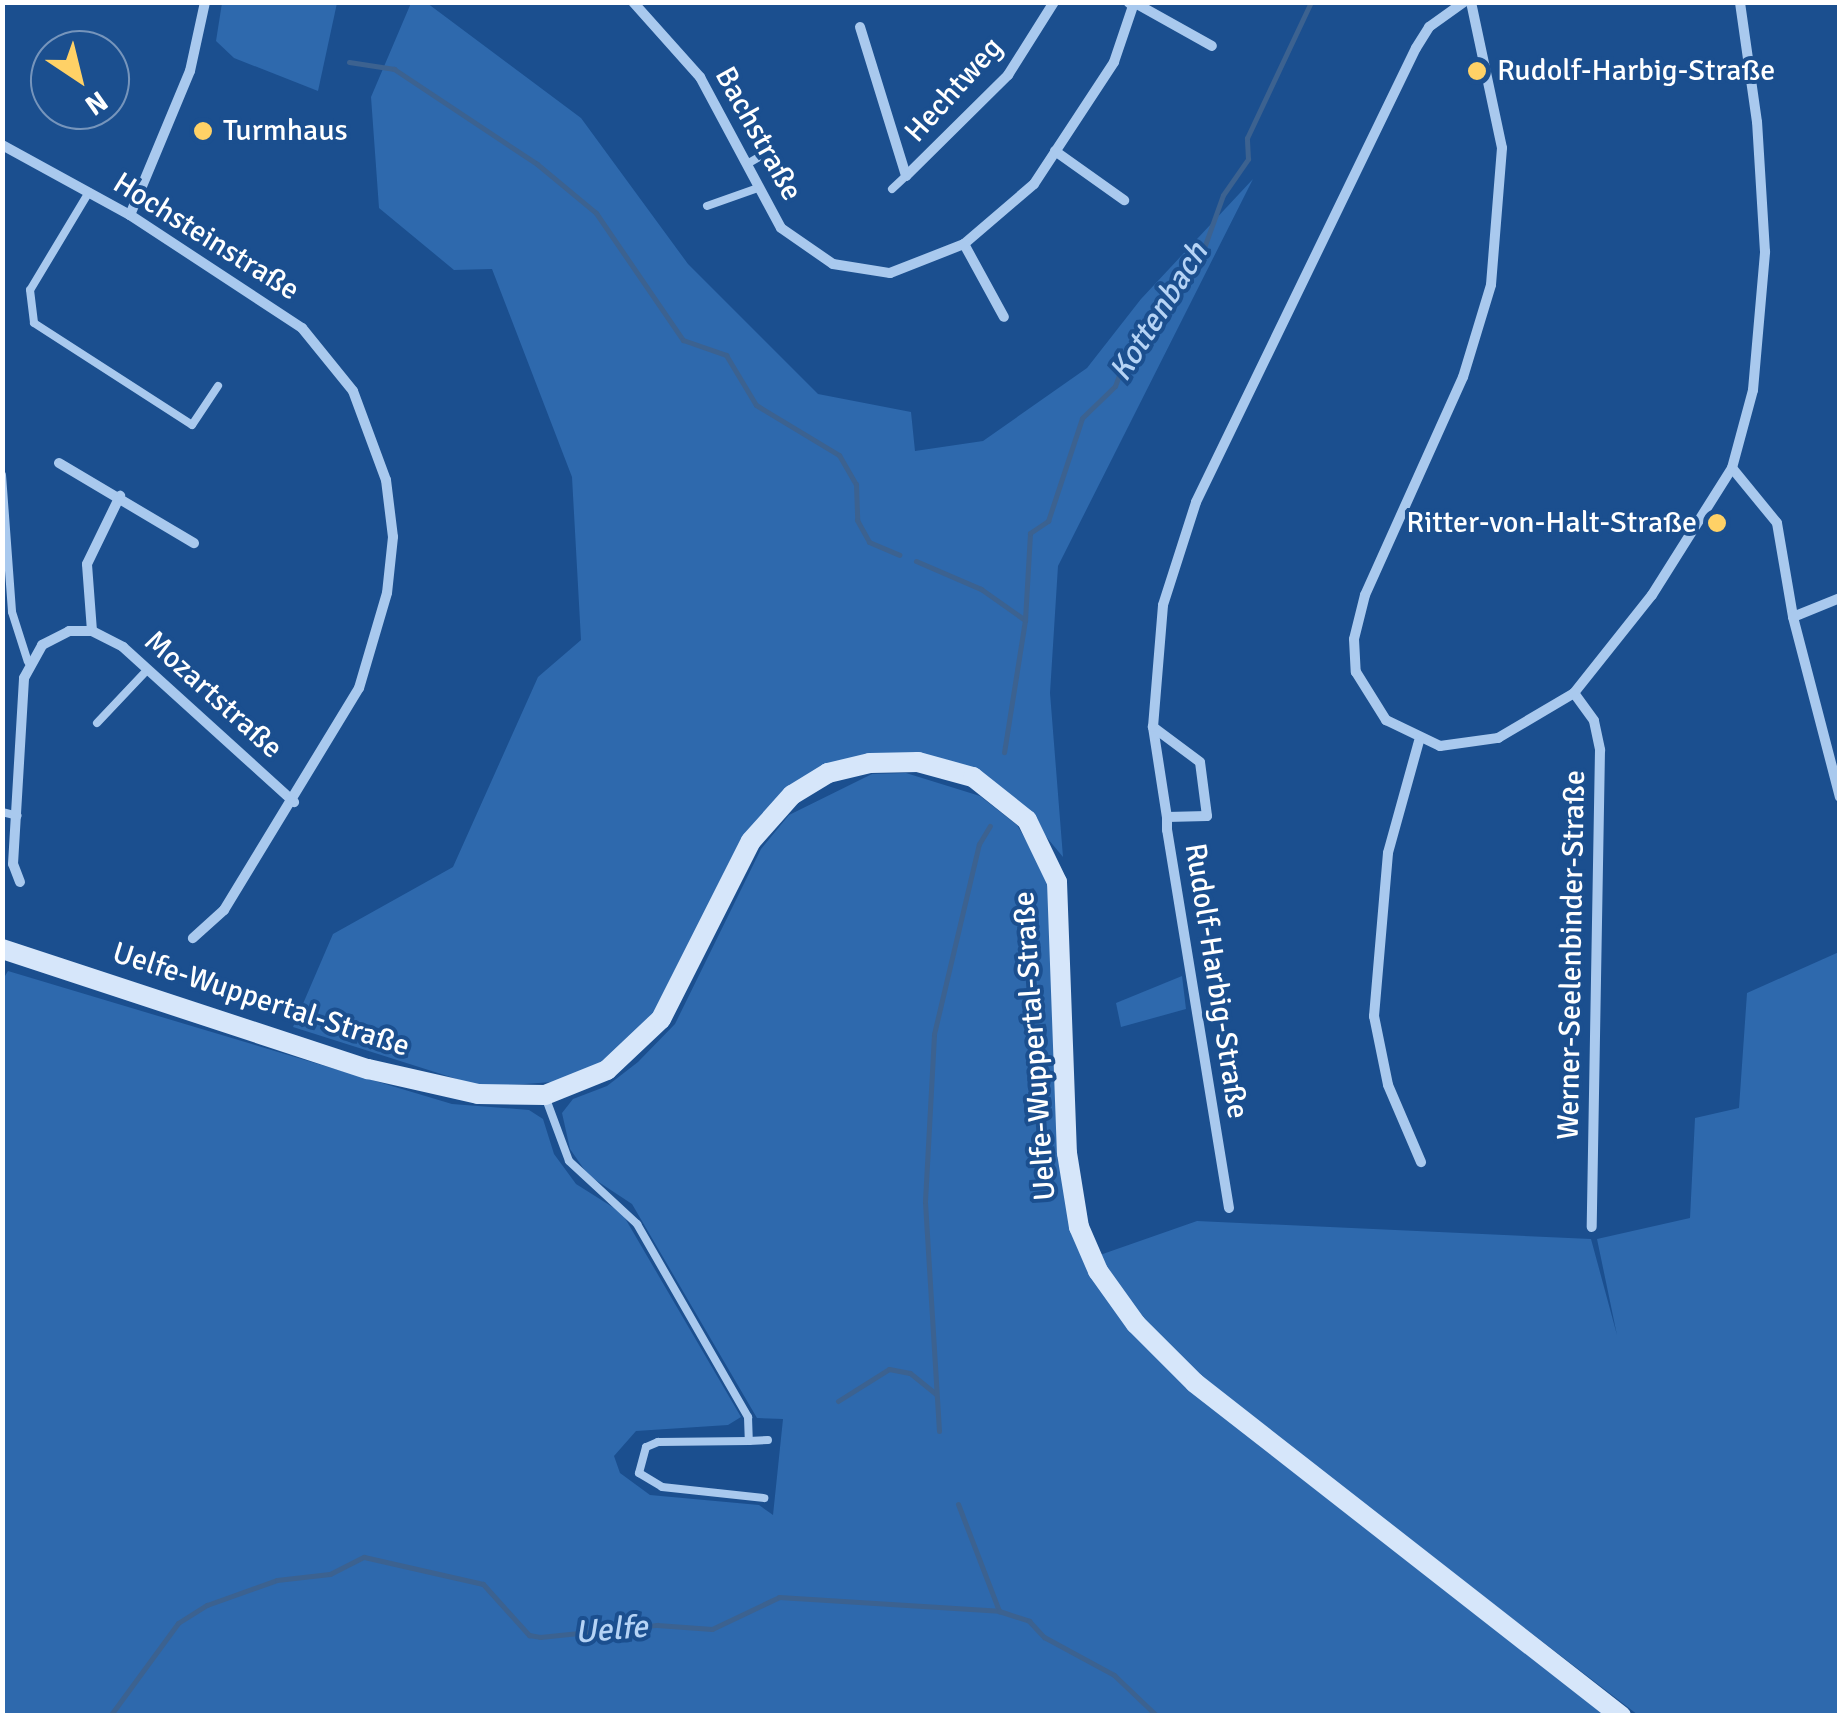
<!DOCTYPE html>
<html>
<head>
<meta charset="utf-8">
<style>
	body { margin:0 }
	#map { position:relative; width:1842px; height:1718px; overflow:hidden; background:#1b4f8f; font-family:Signika,sans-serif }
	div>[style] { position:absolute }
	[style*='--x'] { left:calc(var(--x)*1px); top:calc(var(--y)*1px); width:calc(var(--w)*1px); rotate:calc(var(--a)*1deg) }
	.green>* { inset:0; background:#2e69ad }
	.stream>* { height:5px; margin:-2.5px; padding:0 2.5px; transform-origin:2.5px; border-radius:2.5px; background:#3c6290 }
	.service>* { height:8px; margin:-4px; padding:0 4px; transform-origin:4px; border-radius:4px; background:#a9c9ee }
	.minor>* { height:10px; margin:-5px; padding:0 5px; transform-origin:5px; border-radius:5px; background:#a9c9ee }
	.secondary>* { height:20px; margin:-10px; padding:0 10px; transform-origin:10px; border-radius:10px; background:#d6e6fa }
	.dots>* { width:28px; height:28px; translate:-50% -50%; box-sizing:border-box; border:5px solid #1b4f8f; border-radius:50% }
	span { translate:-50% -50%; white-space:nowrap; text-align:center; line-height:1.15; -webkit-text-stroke:8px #1b4f8f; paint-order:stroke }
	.poi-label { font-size:30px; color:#fff }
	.left { translate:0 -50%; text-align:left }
	.right { translate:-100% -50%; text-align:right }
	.street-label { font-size:30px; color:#fff }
	.water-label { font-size:32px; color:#b5d3f5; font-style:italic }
	.frame { position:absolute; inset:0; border:5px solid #fff; pointer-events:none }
	.north { position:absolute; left:30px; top:30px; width:100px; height:100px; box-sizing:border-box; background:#1b4f8f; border:2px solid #7695bc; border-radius:50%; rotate:145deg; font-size:28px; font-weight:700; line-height:40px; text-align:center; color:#fff }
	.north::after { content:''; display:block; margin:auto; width:35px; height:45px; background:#ffd166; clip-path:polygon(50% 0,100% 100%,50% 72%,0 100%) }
</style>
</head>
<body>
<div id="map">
	<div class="green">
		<i style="clip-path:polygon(222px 3px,337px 3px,318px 91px,234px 58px,216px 41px)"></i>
		<i style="clip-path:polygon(411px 3px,427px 3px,581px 118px,688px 264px,818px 394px,911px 412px,915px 451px,983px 441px,1087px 368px,1141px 299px,1253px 179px,1058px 566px,1050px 693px,1063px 857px,1013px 797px,895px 755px,773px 802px,744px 837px,657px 1013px,609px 1060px,552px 1082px,482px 1087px,293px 1027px,333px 934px,453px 867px,538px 677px,581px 640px,572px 477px,492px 269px,454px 270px,379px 208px,371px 97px)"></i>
		<i style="clip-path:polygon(906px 773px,980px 796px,1017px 825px,1051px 882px,1077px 1243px,1253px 1440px,1610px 1715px,3px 1716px,2px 981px,8px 971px,452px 1104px,529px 1110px,543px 1119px,554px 1154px,576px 1184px,622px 1213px,741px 1417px,728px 1425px,636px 1431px,614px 1456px,620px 1473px,650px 1495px,759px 1505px,773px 1515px,783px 1419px,757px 1418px,632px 1204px,588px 1175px,570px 1149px,562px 1113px,573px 1099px,607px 1086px,638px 1062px,675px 1024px,761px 849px,789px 815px,872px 774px)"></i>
		<i style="clip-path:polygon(1839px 952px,1839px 1715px,1638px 1715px,1200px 1379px,1141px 1319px,1097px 1256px,1197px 1221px,1591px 1239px,1617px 1335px,1597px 1239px,1690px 1218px,1695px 1118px,1739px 1108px,1747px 993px)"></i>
		<i style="clip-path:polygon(1182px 976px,1186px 1009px,1121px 1027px,1116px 1003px)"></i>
	</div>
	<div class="stream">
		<i style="--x:349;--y:62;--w:46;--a:8.8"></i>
		<i style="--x:394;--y:69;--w:172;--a:33.6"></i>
		<i style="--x:537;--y:164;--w:77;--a:39.7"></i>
		<i style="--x:596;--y:213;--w:154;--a:55.6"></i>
		<i style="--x:683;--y:340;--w:46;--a:19.2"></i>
		<i style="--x:726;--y:355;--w:58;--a:59"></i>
		<i style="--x:756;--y:405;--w:97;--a:31.1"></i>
		<i style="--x:839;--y:455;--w:34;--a:60"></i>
		<i style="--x:856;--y:484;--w:36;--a:88"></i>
		<i style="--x:857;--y:520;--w:25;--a:61"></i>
		<i style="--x:869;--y:542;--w:33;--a:23"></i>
		<i style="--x:916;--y:561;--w:71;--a:23.3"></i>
		<i style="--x:981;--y:589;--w:54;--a:35.2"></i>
		<i style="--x:1025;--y:620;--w:134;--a:99"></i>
		<i style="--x:1025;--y:620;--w:87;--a:-86.7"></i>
		<i style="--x:1030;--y:533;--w:22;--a:-34"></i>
		<i style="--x:1048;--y:521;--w:108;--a:-71.7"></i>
		<i style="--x:1082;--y:418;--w:46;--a:-44.1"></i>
		<i style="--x:1115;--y:386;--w:40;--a:-69.8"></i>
		<i style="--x:1129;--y:348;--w:128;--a:-53.6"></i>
		<i style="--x:1205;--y:245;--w:53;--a:-70.2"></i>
		<i style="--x:1223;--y:195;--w:44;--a:-55.2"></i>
		<i style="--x:1248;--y:159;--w:21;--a:-93"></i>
		<i style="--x:1247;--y:138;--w:150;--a:-64.8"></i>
		<i style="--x:838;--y:1401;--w:60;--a:-32.1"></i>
		<i style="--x:889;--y:1369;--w:21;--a:11"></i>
		<i style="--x:910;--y:1373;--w:33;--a:39"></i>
		<i style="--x:939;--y:1431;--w:230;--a:-93.5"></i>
		<i style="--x:925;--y:1201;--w:167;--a:-86.9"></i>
		<i style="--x:934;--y:1034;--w:195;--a:-76.7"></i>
		<i style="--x:979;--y:844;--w:21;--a:-59"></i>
		<i style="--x:958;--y:1504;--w:115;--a:69"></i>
		<i style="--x:110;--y:1716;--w:115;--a:-53.8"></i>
		<i style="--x:178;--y:1623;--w:34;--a:-32"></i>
		<i style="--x:207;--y:1605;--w:74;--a:-19.7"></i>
		<i style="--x:277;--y:1580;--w:53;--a:-6.5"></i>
		<i style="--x:330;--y:1574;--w:38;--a:-27"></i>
		<i style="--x:364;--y:1557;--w:122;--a:12.8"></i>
		<i style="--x:483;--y:1584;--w:69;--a:48"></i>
		<i style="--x:529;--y:1635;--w:11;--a:10"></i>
		<i style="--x:540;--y:1637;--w:118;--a:-5.9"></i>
		<i style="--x:657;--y:1625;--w:55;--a:4.2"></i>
		<i style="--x:712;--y:1629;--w:74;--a:-25.5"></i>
		<i style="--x:779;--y:1597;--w:220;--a:3.6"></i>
		<i style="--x:999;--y:1611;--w:32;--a:18"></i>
		<i style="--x:1029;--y:1621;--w:22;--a:47"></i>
		<i style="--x:1044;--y:1637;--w:80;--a:28.5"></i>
		<i style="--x:1114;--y:1675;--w:59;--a:43.6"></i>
	</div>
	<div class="service">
		<i style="--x:747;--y:164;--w:16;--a:-30"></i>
		<i style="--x:892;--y:189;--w:19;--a:-43"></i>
		<i style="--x:89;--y:192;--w:114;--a:121"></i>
		<i style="--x:30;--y:290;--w:33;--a:83"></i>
		<i style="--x:34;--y:323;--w:188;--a:32.8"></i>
		<i style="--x:192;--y:425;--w:47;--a:-56.3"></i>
		<i style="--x:707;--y:206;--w:54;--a:-19.4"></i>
		<i style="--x:2;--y:475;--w:137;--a:85.8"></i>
		<i style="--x:12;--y:612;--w:52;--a:72.3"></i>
		<i style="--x:97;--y:723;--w:74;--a:-46.6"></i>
		<i style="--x:2;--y:812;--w:16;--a:14"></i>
		<i style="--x:546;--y:1099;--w:66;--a:69.6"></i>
		<i style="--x:569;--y:1161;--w:93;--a:42.8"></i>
		<i style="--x:637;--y:1224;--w:223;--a:60.1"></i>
		<i style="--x:748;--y:1417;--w:24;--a:88"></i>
		<i style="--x:749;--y:1441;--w:91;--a:179.4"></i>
		<i style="--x:658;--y:1442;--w:13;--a:157"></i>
		<i style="--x:646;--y:1447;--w:27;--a:105"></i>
		<i style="--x:639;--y:1473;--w:27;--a:31"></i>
		<i style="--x:662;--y:1487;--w:103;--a:6.2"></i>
		<i style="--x:749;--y:1441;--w:19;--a:-3"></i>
	</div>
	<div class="minor">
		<i style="--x:633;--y:2;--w:101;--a:48.2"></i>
		<i style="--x:700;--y:77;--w:171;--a:61.8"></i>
		<i style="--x:781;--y:228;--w:63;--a:34.7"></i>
		<i style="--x:833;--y:264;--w:58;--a:9"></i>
		<i style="--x:890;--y:273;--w:79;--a:-21.4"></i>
		<i style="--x:964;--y:244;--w:92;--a:-40.6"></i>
		<i style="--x:1034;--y:184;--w:146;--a:-56.7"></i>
		<i style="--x:1114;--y:62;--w:59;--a:-71.3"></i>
		<i style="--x:1133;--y:6;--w:6;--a:-141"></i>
		<i style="--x:1471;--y:2;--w:149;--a:78"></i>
		<i style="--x:1502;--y:148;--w:137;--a:94.6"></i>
		<i style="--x:1491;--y:285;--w:96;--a:106.9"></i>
		<i style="--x:1463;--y:377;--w:239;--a:114.2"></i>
		<i style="--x:1365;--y:595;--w:45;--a:104"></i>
		<i style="--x:1354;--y:639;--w:33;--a:87"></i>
		<i style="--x:1356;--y:672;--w:57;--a:58"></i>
		<i style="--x:1386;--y:720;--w:60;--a:25.7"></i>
		<i style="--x:1440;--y:746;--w:59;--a:-7.9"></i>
		<i style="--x:1498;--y:738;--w:88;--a:-30.6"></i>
		<i style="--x:1574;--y:693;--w:125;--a:-51.5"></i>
		<i style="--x:1652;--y:595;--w:150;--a:-57.8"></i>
		<i style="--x:1732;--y:468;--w:81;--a:-74.9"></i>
		<i style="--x:1753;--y:390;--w:139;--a:-85"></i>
		<i style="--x:1765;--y:252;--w:130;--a:-93.5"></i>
		<i style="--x:1757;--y:122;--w:121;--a:-98.1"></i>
		<i style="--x:1135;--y:3;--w:88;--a:29.2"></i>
		<i style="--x:860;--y:27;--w:156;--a:72.8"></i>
		<i style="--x:906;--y:176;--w:144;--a:-44.7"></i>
		<i style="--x:1008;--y:75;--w:86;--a:-57.8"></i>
		<i style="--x:2;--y:145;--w:146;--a:28.7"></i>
		<i style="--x:130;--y:215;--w:206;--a:33.3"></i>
		<i style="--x:302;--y:328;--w:81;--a:51"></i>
		<i style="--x:353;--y:391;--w:95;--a:69.7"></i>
		<i style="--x:386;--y:480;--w:57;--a:83"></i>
		<i style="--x:393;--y:537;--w:56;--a:96.1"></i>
		<i style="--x:387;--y:593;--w:99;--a:106.4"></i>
		<i style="--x:359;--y:688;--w:260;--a:121.3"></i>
		<i style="--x:224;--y:910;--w:42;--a:137.9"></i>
		<i style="--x:1055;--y:151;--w:85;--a:35.4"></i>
		<i style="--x:130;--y:215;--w:156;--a:-67.4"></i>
		<i style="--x:190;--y:71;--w:71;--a:-77.7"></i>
		<i style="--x:964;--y:244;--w:83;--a:61.3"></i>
		<i style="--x:59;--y:463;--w:157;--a:30.7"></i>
		<i style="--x:1732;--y:468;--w:71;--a:50.7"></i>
		<i style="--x:1777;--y:523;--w:95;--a:80.3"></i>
		<i style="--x:1793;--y:617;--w:51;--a:-22"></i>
		<i style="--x:1793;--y:617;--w:186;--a:75.4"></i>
		<i style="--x:92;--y:631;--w:67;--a:-94.3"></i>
		<i style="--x:87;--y:564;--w:76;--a:-64.1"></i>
		<i style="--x:1574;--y:693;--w:34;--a:54"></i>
		<i style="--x:1594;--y:721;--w:30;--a:78"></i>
		<i style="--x:1600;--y:750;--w:477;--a:91"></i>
		<i style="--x:1153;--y:727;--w:91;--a:81.2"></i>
		<i style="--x:1419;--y:741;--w:116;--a:105.5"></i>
		<i style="--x:1388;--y:853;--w:164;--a:94.9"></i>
		<i style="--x:1374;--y:1016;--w:70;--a:78.5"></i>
		<i style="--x:1388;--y:1085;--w:84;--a:66.8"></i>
		<i style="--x:20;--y:882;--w:19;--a:-111"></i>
		<i style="--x:13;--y:864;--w:186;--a:-86.6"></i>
		<i style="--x:24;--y:678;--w:38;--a:-61"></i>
		<i style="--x:42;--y:645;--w:30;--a:-27"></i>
		<i style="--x:69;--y:631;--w:23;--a:0"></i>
		<i style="--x:92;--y:631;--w:35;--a:27"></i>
		<i style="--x:123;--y:647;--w:231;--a:42.2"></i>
		<i style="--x:1229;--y:1208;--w:383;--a:-99.3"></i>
		<i style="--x:1167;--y:830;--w:13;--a:-90"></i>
		<i style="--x:1167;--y:817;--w:40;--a:-1.4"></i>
		<i style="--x:1207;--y:816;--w:54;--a:-97.4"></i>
		<i style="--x:1200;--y:762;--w:59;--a:-143.3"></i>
		<i style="--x:1153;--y:727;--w:122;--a:-85.3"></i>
		<i style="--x:1163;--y:605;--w:108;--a:-72.2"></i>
		<i style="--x:1196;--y:502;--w:504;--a:-64.15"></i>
		<i style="--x:1416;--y:48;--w:25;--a:-58"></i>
		<i style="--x:1429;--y:27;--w:43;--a:-35.5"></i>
	</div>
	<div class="secondary">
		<i style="--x:2;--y:949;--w:385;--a:18.2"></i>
		<i style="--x:368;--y:1069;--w:113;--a:12.8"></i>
		<i style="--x:478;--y:1094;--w:67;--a:0.9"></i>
		<i style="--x:545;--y:1095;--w:67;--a:-22"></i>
		<i style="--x:607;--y:1070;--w:74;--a:-43.4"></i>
		<i style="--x:661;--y:1019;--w:199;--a:-63.2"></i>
		<i style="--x:751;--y:841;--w:62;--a:-48.3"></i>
		<i style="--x:792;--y:795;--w:42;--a:-31.4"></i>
		<i style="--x:828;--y:773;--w:43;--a:-13.4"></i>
		<i style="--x:870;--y:763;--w:48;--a:-1.2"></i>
		<i style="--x:918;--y:762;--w:57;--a:15.3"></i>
		<i style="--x:973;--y:777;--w:69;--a:38.5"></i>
		<i style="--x:1027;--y:820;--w:69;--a:64.2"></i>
		<i style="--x:1057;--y:882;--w:271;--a:87.9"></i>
		<i style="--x:1067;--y:1153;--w:75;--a:80.8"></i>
		<i style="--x:1079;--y:1227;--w:48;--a:66.6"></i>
		<i style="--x:1098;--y:1271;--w:65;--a:54.4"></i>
		<i style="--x:1136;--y:1324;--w:83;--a:45"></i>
		<i style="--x:1195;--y:1383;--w:541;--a:38.01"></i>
	</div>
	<div class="dots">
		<i style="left:1477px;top:71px;background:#ffd166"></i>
		<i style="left:203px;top:131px;background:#ffd166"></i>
		<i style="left:1717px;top:523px;background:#ffd166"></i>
	</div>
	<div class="poi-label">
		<span class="left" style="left:1497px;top:71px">Rudolf-Harbig-Straße</span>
		<span class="left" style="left:223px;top:131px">Turmhaus</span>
		<span class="right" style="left:1697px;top:523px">Ritter-von-Halt-Straße</span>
	</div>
	<div class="street-label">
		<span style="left:954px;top:90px;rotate:-48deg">Hechtweg</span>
		<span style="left:758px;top:134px;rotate:61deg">Bachstraße</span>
		<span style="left:206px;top:237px;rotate:32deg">Hochsteinstraße</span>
		<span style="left:213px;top:695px;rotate:42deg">Mozartstraße</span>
		<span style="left:1572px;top:955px;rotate:-89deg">Werner-Seelenbinder-Straße</span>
		<span style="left:1216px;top:981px;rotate:81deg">Rudolf-Harbig-Straße</span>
		<span style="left:261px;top:1000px;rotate:18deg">Uelfe-Wuppertal-Straße</span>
		<span style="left:1035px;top:1046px;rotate:-94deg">Uelfe-Wuppertal-Straße</span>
	</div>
	<div class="water-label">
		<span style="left:1159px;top:312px;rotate:-58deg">Kottenbach</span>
		<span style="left:611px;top:1630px;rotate:-5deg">Uelfe</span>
	</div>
	<div class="frame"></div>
	<div class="north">N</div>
</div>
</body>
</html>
